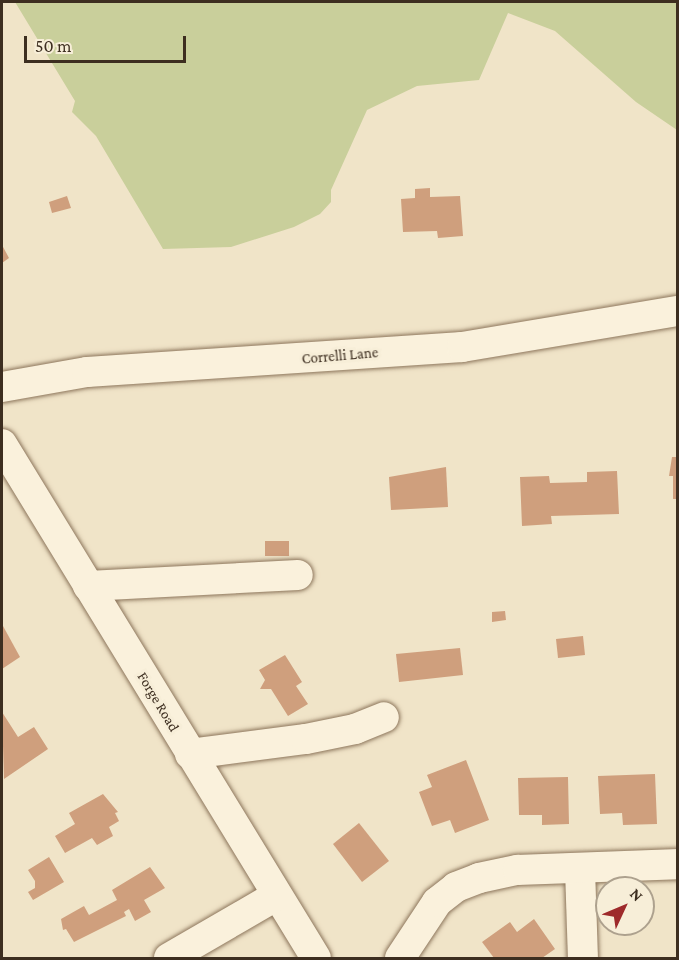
<!DOCTYPE html>
<html>
<head>
<meta charset="utf-8">
<style>
	body { margin:0 }
	#map { position:relative; width:679px; height:960px; overflow:hidden; background:#f0e4c8; font-family:"Crimson Pro",serif }
	div>[style] { position:absolute }
	[style*='--x'] { left:calc(var(--x)*1px); top:calc(var(--y)*1px); width:calc(var(--w)*1px); rotate:calc(var(--a)*1deg) }
	.green>* { inset:0; background:#c9cf9b }
	.building>* { inset:0; background:#cf9f7d }
	.roads { filter:drop-shadow(0 0 2px #8d765c) drop-shadow(0 0 2px #8d765c) }
	.minor>* { height:30px; margin:-15px; padding:0 15px; transform-origin:15px; border-radius:15px; background:#faf1dc }
	span { translate:-50% -50%; white-space:nowrap; text-align:center; line-height:1.15; -webkit-text-stroke:6px #f7eed8; paint-order:stroke }
	.street-label { font-size:15px; color:#3d2e20 }
	.frame { position:absolute; inset:0; border:3px solid #3d2e20; pointer-events:none }
	.north { position:absolute; left:595px; top:876px; width:60px; height:60px; box-sizing:border-box; background:#f7eed8; border:2px solid #ada18e; border-radius:50%; rotate:46deg; font-size:16px; font-weight:700; line-height:24px; text-align:center; color:#3d2e20 }
	.north::after { content:''; display:block; margin:auto; width:21px; height:27px; background:#9e2a2b; clip-path:polygon(50% 0,100% 100%,50% 72%,0 100%) }
	.scale { position:absolute; left:24px; top:36px; width:162px; height:27px; box-sizing:border-box; border:3px solid #3d2e20; border-top:0; padding-left:8px; font-size:18px; line-height:21px; white-space:nowrap; color:#3d2e20; -webkit-text-stroke:4px #f7eed8; paint-order:stroke }
</style>
</head>
<body>
<div id="map">
	<div class="green">
		<i style="clip-path:polygon(15px 2px,677px 2px,677px 130px,636px 102px,555px 31px,508px 13px,479px 80px,417px 86px,367px 110px,331px 190px,331px 202px,320px 214px,294px 227px,231px 247px,163px 249px,96px 136px,72px 112px,75px 101px)"></i>
	</div>
	<div class="building">
		<i style="clip-path:polygon(430px 188px,430px 197px,460px 196px,463px 236px,438px 238px,437px 231px,403px 232px,401px 199px,415px 198px,415px 189px)"></i>
		<i style="clip-path:polygon(67px 196px,71px 208px,52px 213px,49px 202px)"></i>
		<i style="clip-path:polygon(2px 245px,9px 258px,2px 263px)"></i>
		<i style="clip-path:polygon(672px 457px,678px 457px,678px 499px,673px 499px,673px 476px,669px 476px)"></i>
		<i style="clip-path:polygon(446px 467px,448px 507px,391px 510px,389px 477px)"></i>
		<i style="clip-path:polygon(617px 471px,619px 514px,551px 516px,552px 524px,522px 526px,520px 477px,549px 476px,550px 483px,587px 482px,587px 472px)"></i>
		<i style="clip-path:polygon(265px 541px,289px 541px,289px 556px,265px 556px)"></i>
		<i style="clip-path:polygon(505px 611px,506px 620px,492px 622px,492px 612px)"></i>
		<i style="clip-path:polygon(3px 626px,20px 657px,2px 669px,2px 627px)"></i>
		<i style="clip-path:polygon(583px 636px,585px 655px,558px 658px,556px 639px)"></i>
		<i style="clip-path:polygon(460px 648px,463px 675px,399px 682px,396px 654px)"></i>
		<i style="clip-path:polygon(285px 655px,302px 682px,296px 686px,308px 704px,288px 716px,271px 689px,260px 689px,265px 680px,259px 670px)"></i>
		<i style="clip-path:polygon(2px 712px,18px 737px,34px 727px,48px 749px,4px 779px)"></i>
		<i style="clip-path:polygon(466px 760px,489px 820px,455px 833px,450px 820px,432px 826px,419px 792px,432px 787px,427px 775px)"></i>
		<i style="clip-path:polygon(655px 774px,657px 824px,623px 825px,622px 813px,600px 814px,598px 776px)"></i>
		<i style="clip-path:polygon(568px 777px,569px 824px,542px 825px,542px 815px,519px 815px,518px 778px)"></i>
		<i style="clip-path:polygon(103px 794px,118px 812px,115px 813px,119px 821px,109px 827px,113px 836px,97px 845px,92px 838px,65px 853px,55px 836px,75px 824px,69px 813px)"></i>
		<i style="clip-path:polygon(359px 823px,389px 861px,362px 882px,333px 844px)"></i>
		<i style="clip-path:polygon(49px 857px,64px 882px,33px 900px,28px 892px,35px 888px,35px 881px,28px 870px)"></i>
		<i style="clip-path:polygon(150px 867px,165px 888px,144px 900px,151px 912px,135px 921px,129px 909px,124px 912px,126px 916px,74px 942px,66px 929px,63px 930px,61px 919px,84px 906px,89px 915px,117px 900px,112px 890px)"></i>
		<i style="clip-path:polygon(534px 919px,555px 949px,542px 958px,494px 958px,482px 942px,510px 922px,517px 932px)"></i>
	</div>
	<div class="roads">
		<div class="minor">
			<i style="--x:2;--y:387;--w:86;--a:-10"></i>
			<i style="--x:87;--y:372;--w:376;--a:-3.8"></i>
			<i style="--x:462;--y:347;--w:219;--a:-9.5"></i>
			<i style="--x:2;--y:444;--w:602;--a:58.58"></i>
			<i style="--x:88;--y:586;--w:210;--a:-3"></i>
			<i style="--x:190;--y:754;--w:117;--a:-7.4"></i>
			<i style="--x:306;--y:739;--w:50;--a:-11.5"></i>
			<i style="--x:355;--y:729;--w:31;--a:-22"></i>
			<i style="--x:580;--y:869;--w:89;--a:88.1"></i>
			<i style="--x:169;--y:958;--w:124;--a:-30.1"></i>
			<i style="--x:400;--y:958;--w:67;--a:-56.5"></i>
			<i style="--x:437;--y:902;--w:24;--a:-38"></i>
			<i style="--x:456;--y:887;--w:25;--a:-21"></i>
			<i style="--x:479;--y:878;--w:40;--a:-12"></i>
			<i style="--x:518;--y:870;--w:160;--a:-2.1"></i>
		</div>
	</div>
	<div class="street-label">
		<span style="left:340px;top:356px;rotate:-5deg">Correlli Lane</span>
		<span style="left:158px;top:702px;rotate:59deg">Forge Road</span>
	</div>
	<div class="frame"></div>
	<div class="north">N</div>
	<div class="scale">50 m</div>
</div>
</body>
</html>
